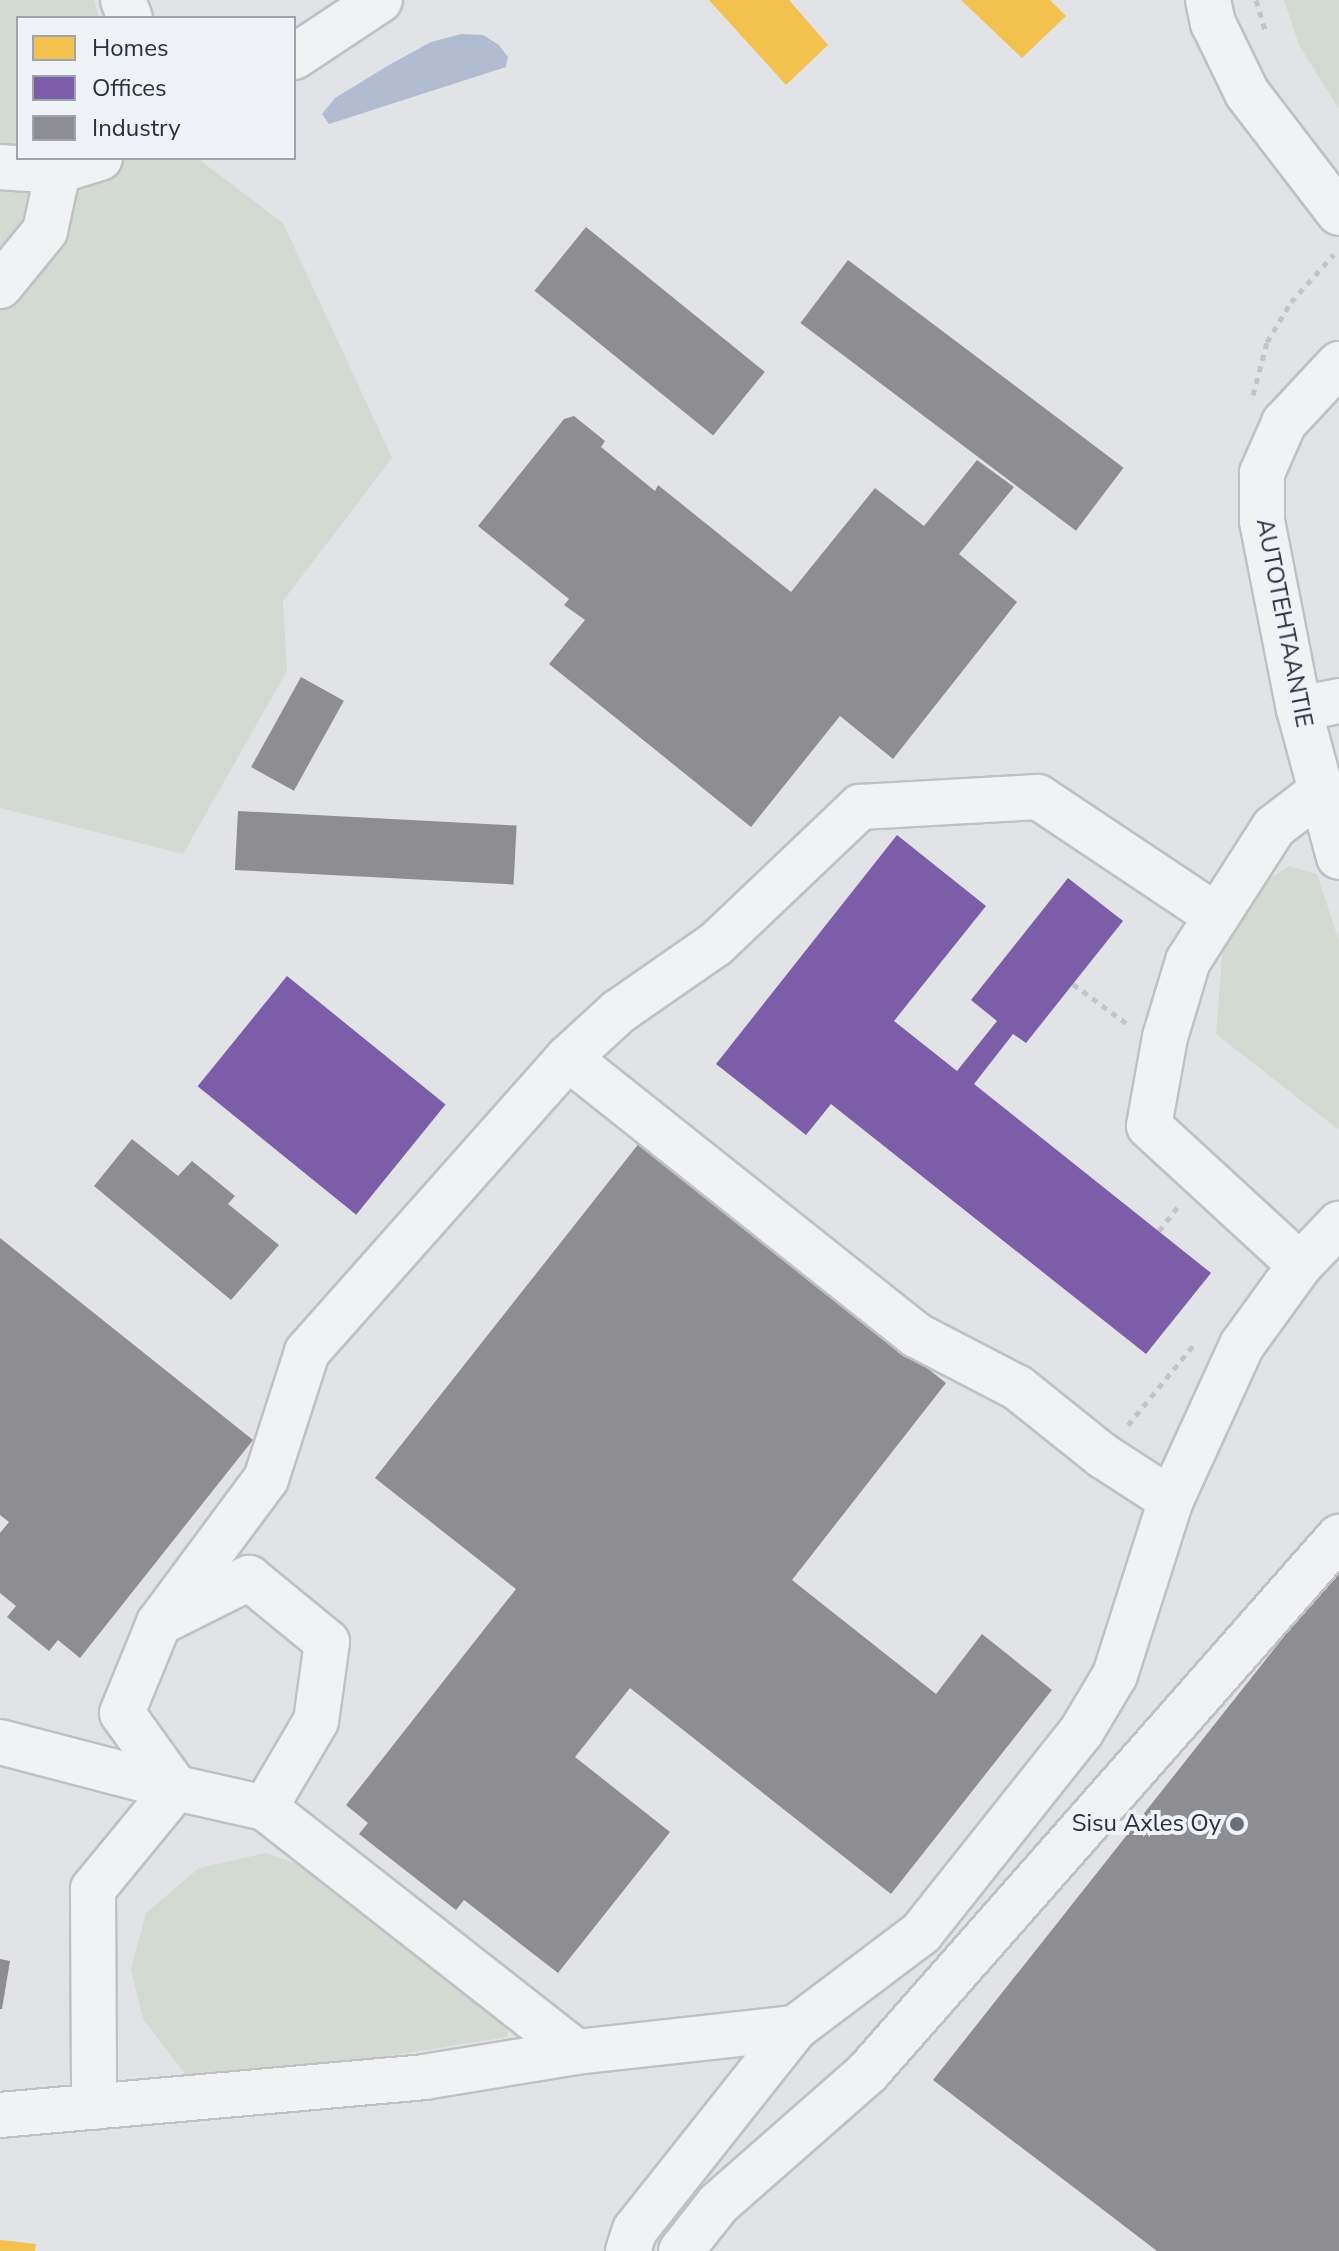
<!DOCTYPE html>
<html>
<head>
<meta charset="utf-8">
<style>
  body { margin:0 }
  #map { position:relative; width:1339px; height:2251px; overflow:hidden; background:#e2e3e7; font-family:"Nunito Sans",sans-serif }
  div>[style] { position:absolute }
  .green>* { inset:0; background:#d2dad2 }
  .water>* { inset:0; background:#b1bcd1 }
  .homes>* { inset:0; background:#f2c14e }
  .offices>* { inset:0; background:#7b5ea7; transform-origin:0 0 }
  .industry>* { inset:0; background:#8d8d92; transform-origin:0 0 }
  .path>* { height:5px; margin-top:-2.5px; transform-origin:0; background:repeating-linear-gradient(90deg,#c3c4c8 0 6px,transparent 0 12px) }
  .roads { filter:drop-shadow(2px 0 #c0c1c5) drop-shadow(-2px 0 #c0c1c5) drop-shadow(0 2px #c0c1c5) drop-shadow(0 -2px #c0c1c5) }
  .minor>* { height:44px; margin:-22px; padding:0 22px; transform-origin:22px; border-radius:22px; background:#f1f2f4 }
  .dots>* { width:22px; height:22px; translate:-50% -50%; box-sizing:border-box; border:4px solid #eff2f6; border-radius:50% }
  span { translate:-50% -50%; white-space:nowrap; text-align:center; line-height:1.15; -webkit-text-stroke:8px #eff2f6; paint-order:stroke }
  .street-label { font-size:24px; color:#292f3f }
  .poi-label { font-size:24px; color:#292f3f }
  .right { translate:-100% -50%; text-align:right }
  .legend { position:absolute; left:16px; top:16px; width:280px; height:144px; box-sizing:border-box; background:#eff2f6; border:2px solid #a0a4ad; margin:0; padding:10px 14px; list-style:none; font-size:24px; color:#292f3f }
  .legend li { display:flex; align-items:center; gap:16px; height:40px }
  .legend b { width:40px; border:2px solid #a0a4ad }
</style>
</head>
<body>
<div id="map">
  <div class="green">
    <i style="clip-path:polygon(0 0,94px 0,99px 18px,18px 18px,18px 158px,197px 158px,283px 223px,392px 458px,283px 601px,287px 671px,183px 854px,0 808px)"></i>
    <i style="clip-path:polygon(1284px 0,1339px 0,1339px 109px,1299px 45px)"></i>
    <i style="clip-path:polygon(1289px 866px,1317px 874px,1339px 941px,1339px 1130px,1216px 1034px,1223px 946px,1250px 892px)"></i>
    <i style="clip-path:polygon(266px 1853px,328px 1875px,511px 2016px,507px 2037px,230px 2082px,186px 2075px,143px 2019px,131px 1969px,146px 1913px,199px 1868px)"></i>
  </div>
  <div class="water">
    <i style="clip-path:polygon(461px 34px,483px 35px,499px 45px,508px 57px,506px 67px,329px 124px,322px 114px,335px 98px,389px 65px,431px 42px)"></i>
  </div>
  <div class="homes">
    <i style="clip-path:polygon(709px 0,789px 0,828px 45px,786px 85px)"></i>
    <i style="clip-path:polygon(961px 0,1050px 0,1066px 16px,1022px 58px)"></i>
    <i style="clip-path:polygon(0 2240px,36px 2244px,35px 2251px,0 2251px)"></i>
  </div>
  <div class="offices">
    <i style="clip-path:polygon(897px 835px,986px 906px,894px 1021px,957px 1071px,997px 1021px,971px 1000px,1068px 878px,1123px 921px,1026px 1043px,1013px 1034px,974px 1084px,1211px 1273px,1146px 1354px,831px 1104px,806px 1135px,716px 1064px)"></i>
    <i style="left:287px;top:976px;width:204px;height:142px;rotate:39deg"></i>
  </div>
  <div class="industry">
    <i style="left:586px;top:227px;width:230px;height:82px;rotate:39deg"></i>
    <i style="left:848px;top:260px;width:345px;height:79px;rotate:37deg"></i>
    <i style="clip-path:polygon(574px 416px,605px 441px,601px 447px,655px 491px,658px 485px,791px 592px,875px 488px,924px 526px,977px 460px,1014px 487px,959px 554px,1017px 602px,893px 759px,840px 716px,751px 827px,549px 664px,585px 620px,564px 605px,569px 599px,478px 526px,564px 419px)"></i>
    <i style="left:301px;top:677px;width:49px;height:103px;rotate:29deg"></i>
    <i style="left:238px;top:811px;width:279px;height:59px;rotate:3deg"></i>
    <i style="clip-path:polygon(132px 1139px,178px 1176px,192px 1161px,235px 1196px,228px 1204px,279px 1245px,231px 1300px,94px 1186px)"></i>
    <i style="clip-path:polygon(640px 1142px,946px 1383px,792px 1580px,936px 1694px,982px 1634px,1052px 1690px,891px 1894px,630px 1688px,575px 1757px,670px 1832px,558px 1973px,464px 1900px,456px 1910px,359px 1834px,368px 1823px,346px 1805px,516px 1589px,375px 1478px)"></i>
    <i style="clip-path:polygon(0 1238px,253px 1440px,80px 1658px,58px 1640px,49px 1651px,7px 1617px,16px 1606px,0 1593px,0 1533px,9px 1522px,0 1515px)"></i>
    <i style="clip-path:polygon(1339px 1567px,1339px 2251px,1157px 2251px,933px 2080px)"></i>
    <i style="clip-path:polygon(0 1959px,10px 1961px,2px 2009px,0 2009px)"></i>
  </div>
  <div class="path">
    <i style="left:1256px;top:0;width:31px;rotate:73deg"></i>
    <i style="left:1253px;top:395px;width:55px;rotate:-75.2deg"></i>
    <i style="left:1267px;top:342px;width:47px;rotate:-59deg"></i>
    <i style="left:1291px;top:302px;width:64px;rotate:-48.1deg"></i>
    <i style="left:1073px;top:984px;width:66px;rotate:36.3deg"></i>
    <i style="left:1159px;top:1231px;width:31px;rotate:-52deg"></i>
    <i style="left:1128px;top:1425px;width:106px;rotate:-50.7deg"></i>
  </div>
  <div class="roads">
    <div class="minor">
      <i style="left:123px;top:0;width:19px;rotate:69deg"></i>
      <i style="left:1208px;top:0;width:24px;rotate:78deg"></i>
      <i style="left:1213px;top:23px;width:78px;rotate:64.1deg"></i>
      <i style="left:1247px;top:93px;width:151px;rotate:52.5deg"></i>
      <i style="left:294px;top:57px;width:103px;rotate:-33.5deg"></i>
      <i style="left:0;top:167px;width:58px;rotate:3.9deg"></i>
      <i style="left:0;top:286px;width:71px;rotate:-50.7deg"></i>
      <i style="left:45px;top:231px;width:61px;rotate:-77.8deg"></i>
      <i style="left:58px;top:171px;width:44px;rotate:-17.2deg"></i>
      <i style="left:1339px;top:364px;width:81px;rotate:133deg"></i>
      <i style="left:1284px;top:423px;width:55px;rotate:113.7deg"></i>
      <i style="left:1262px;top:473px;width:48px;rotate:90deg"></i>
      <i style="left:1262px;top:521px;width:192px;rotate:78.9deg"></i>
      <i style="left:1299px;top:709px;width:153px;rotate:74.9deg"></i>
      <i style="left:1299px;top:709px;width:41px;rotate:-11.3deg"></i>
      <i style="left:1321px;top:791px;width:59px;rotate:142.5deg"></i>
      <i style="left:1274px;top:827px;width:159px;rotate:122.7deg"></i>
      <i style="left:1188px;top:961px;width:79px;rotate:106.8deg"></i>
      <i style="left:1165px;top:1037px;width:90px;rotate:100.2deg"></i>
      <i style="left:1149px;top:1126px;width:205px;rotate:42.6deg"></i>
      <i style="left:1300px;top:1265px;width:57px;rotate:-46.4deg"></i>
      <i style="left:568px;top:1058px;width:445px;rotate:38.5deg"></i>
      <i style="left:916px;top:1335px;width:115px;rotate:27.5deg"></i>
      <i style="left:1018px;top:1388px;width:109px;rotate:38.7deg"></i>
      <i style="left:1103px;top:1456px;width:81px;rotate:32.9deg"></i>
      <i style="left:159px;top:1623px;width:179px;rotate:-53.4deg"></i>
      <i style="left:266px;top:1479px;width:133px;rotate:-72.1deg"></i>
      <i style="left:307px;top:1352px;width:393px;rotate:-48.4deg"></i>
      <i style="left:568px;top:1058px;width:68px;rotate:-42.6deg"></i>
      <i style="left:618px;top:1012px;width:119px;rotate:-34.8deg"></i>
      <i style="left:716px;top:944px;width:199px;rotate:-43.6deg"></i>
      <i style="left:860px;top:807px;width:178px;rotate:-3.2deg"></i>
      <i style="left:1038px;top:797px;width:213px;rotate:33.7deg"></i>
      <i style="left:0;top:1742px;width:182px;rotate:14.6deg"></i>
      <i style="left:176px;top:1788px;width:131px;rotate:129.4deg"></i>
      <i style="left:93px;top:1889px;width:218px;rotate:89.7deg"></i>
      <i style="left:265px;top:1808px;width:91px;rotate:-167.3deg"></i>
      <i style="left:176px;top:1788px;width:92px;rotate:-125.8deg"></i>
      <i style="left:122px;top:1713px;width:97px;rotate:-67.7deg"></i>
      <i style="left:159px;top:1623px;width:101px;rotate:-26.6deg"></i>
      <i style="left:249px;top:1578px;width:101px;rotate:39.4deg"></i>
      <i style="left:327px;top:1642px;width:80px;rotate:97.9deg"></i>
      <i style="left:316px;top:1721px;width:101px;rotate:120.4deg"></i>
      <i style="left:265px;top:1808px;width:395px;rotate:38.1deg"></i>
      <i style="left:0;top:2115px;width:426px;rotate:-5.1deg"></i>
      <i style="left:424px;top:2077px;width:154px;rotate:-9.3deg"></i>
      <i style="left:576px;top:2052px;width:220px;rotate:-6.3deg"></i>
      <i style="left:795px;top:2028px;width:158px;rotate:-37deg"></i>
      <i style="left:921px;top:1933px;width:257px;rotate:-51.5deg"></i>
      <i style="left:1081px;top:1732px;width:66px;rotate:-59.2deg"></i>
      <i style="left:1115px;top:1675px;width:184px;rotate:-72.3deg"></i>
      <i style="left:1171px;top:1500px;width:170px;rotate:-65.4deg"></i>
      <i style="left:1242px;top:1345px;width:99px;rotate:-54.1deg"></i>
      <i style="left:628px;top:2251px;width:22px;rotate:-72deg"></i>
      <i style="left:635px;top:2230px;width:258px;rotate:-51.6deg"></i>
      <i style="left:681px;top:2251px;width:60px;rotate:-51.8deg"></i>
      <i style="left:718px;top:2204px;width:200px;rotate:-41.3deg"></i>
      <i style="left:868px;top:2072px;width:713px;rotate:-48.64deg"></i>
    </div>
  </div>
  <div class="dots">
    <i style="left:1237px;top:1824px;background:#6a6e7a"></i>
  </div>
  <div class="street-label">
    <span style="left:1284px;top:623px;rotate:79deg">AUTOTEHTAANTIE</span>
  </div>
  <div class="poi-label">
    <span class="right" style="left:1221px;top:1824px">Sisu Axles Oy</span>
  </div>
  <ul class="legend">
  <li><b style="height:22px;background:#f2c14e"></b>Homes</li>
  <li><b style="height:22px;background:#7b5ea7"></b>Offices</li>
  <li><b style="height:22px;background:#8d8d92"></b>Industry</li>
  </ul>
</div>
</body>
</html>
